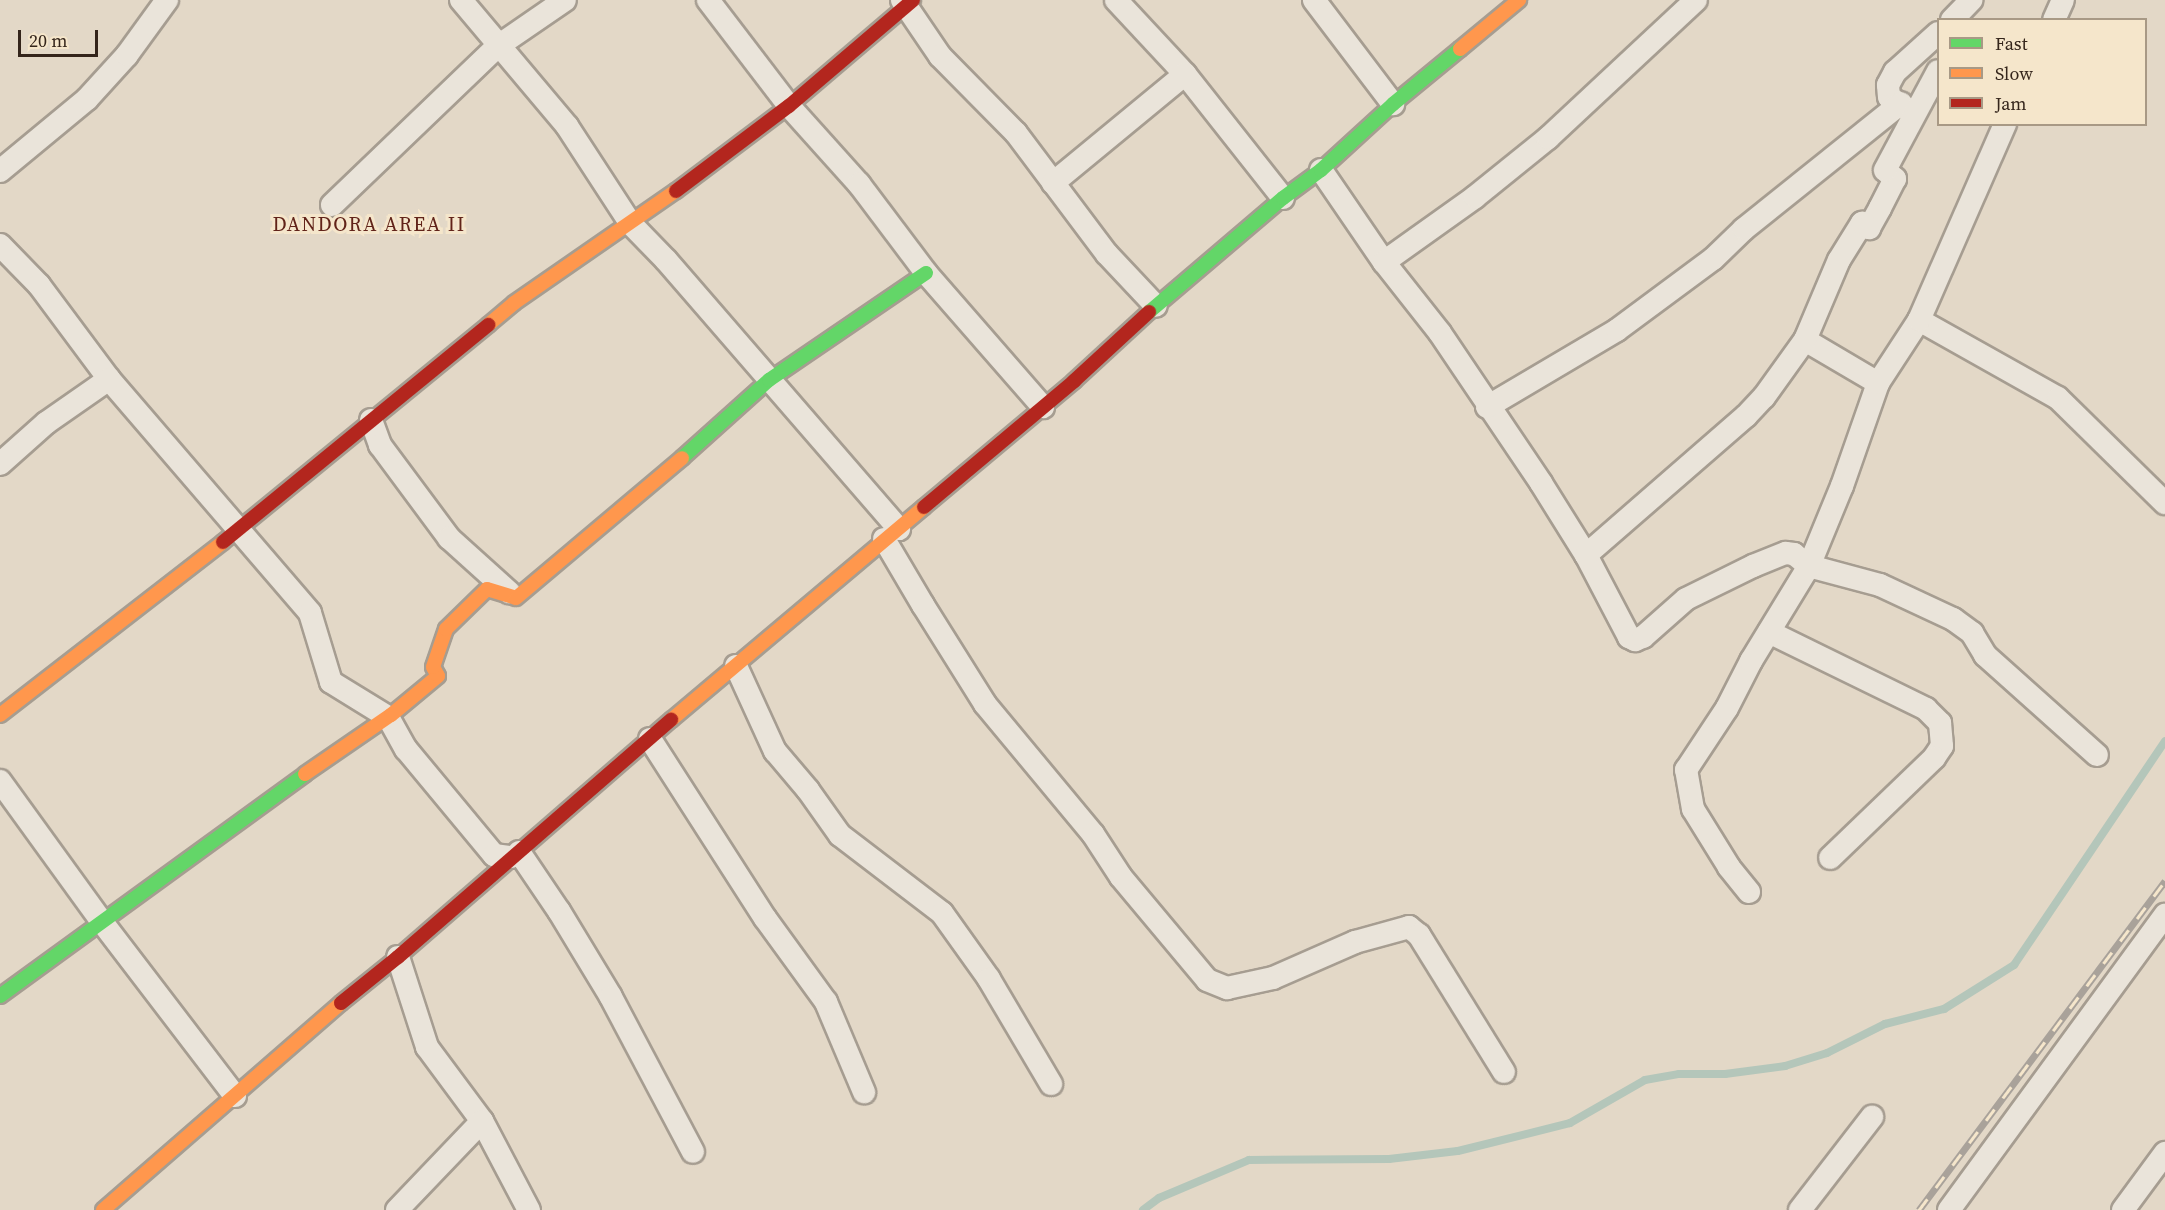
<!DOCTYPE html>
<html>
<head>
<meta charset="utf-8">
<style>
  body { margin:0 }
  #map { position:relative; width:2165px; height:1210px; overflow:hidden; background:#e3d8c7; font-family:"Source Serif 4",serif }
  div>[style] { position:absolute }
  .stream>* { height:8px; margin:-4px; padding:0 4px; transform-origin:4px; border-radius:4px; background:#b4c6ba }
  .roads { filter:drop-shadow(2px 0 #a69d91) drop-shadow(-2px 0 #a69d91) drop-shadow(0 2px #a69d91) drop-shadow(0 -2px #a69d91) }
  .street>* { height:22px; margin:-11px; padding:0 11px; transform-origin:11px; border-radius:11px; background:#eae4da }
  .fast>* { height:14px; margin:-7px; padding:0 7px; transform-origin:7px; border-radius:7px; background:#63d668 }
  .slow>* { height:14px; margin:-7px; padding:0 7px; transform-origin:7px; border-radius:7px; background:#ff974d }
  .jam>* { height:14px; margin:-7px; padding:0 7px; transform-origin:7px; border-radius:7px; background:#b3261e }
  .rail>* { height:7px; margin-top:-3.5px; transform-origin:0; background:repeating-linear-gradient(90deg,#f5e6cb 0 14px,#a9a29a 0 28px); box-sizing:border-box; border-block:2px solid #a9a29a }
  span { translate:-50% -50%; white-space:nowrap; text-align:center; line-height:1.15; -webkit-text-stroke:6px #f5e6cb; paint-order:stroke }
  .quarter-label { font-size:20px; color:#612319; letter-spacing:1.5px }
  .legend { position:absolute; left:1937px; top:18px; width:210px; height:108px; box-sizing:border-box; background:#f5e6cb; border:2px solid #a89985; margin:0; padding:8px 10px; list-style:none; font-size:18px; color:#34251b }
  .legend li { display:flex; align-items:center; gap:12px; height:30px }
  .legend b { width:30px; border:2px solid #a89985 }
  .scale { position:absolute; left:18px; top:30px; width:80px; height:27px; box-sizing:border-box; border:3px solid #34251b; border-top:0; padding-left:8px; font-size:18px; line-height:21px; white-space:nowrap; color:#34251b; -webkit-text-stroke:4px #f5e6cb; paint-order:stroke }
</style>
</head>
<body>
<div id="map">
  <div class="stream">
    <i style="left:1143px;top:1210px;width:20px;rotate:-37deg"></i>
    <i style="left:1159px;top:1198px;width:98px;rotate:-22.9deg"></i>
    <i style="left:1249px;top:1160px;width:140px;rotate:-0.4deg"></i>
    <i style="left:1389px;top:1159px;width:69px;rotate:-6.6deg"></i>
    <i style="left:1458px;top:1151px;width:115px;rotate:-14deg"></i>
    <i style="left:1570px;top:1123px;width:86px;rotate:-29.8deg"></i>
    <i style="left:1645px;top:1080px;width:35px;rotate:-10deg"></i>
    <i style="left:1679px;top:1074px;width:46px"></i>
    <i style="left:1725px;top:1074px;width:61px;rotate:-7.6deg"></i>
    <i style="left:1785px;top:1066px;width:44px;rotate:-17.2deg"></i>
    <i style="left:1827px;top:1053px;width:65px;rotate:-26.6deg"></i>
    <i style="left:1885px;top:1024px;width:61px;rotate:-14.3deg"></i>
    <i style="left:1944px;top:1009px;width:83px;rotate:-32.2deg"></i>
    <i style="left:2014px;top:965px;width:270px;rotate:-56deg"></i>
  </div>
  <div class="roads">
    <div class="street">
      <i style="left:461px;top:0;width:165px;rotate:49.9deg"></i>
      <i style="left:567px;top:126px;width:117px;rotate:56.9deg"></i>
      <i style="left:631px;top:224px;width:50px;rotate:45.8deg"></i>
      <i style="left:666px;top:260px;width:356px;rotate:49.1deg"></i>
      <i style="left:708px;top:0;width:133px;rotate:52.6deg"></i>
      <i style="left:789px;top:106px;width:105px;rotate:48.1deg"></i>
      <i style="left:859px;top:184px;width:111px;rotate:53deg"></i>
      <i style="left:926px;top:273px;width:178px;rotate:48.9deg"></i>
      <i style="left:902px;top:0;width:68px;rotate:55.8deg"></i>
      <i style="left:940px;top:56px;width:108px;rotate:45.4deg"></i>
      <i style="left:1016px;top:133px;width:151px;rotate:53.1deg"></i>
      <i style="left:1107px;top:254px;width:71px;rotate:46.7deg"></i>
      <i style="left:1116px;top:0;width:101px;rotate:47deg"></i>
      <i style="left:1185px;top:74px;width:158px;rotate:51.7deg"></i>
      <i style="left:1314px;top:0;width:131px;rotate:52.8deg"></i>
      <i style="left:1952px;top:20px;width:28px;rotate:-46deg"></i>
      <i style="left:2054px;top:20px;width:22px;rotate:-66deg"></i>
      <i style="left:1910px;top:111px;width:25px;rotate:-146deg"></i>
      <i style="left:1889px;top:97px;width:12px;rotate:-95deg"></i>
      <i style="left:1888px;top:85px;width:15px;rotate:-62deg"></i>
      <i style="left:1895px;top:72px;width:58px;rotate:-42.2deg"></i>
      <i style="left:1321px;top:170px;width:112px;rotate:55.6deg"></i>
      <i style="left:1384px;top:262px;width:90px;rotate:51.7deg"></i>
      <i style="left:1440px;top:333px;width:181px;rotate:56deg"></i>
      <i style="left:1541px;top:483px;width:85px;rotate:58deg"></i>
      <i style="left:1586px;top:555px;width:93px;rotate:62.3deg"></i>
      <i style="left:1629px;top:637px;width:7px;rotate:27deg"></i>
      <i style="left:1635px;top:640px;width:9px;rotate:-21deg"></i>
      <i style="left:1643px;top:637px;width:57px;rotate:-41.5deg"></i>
      <i style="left:1686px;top:599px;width:75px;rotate:-26.2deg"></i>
      <i style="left:1753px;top:566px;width:35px;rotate:-22deg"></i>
      <i style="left:1786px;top:553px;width:8px;rotate:7deg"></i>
      <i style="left:1794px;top:554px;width:19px;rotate:39deg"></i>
      <i style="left:1809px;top:566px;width:73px;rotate:15deg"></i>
      <i style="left:1880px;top:585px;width:81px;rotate:25deg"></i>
      <i style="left:1953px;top:619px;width:24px;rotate:36deg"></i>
      <i style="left:1972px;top:633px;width:26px;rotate:59deg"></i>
      <i style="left:1985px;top:655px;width:150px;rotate:41.8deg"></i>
      <i style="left:0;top:171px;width:113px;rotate:-39.6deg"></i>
      <i style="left:87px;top:99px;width:59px;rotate:-47.7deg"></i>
      <i style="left:127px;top:55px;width:68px;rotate:-54deg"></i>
      <i style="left:1053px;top:183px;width:171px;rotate:-39.5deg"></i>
      <i style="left:332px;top:205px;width:230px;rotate:-43.8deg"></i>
      <i style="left:498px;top:46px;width:81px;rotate:-34.5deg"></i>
      <i style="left:0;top:245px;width:56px;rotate:45.7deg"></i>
      <i style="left:39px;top:285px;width:117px;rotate:53.3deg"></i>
      <i style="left:109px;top:379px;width:308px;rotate:49.3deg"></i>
      <i style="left:310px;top:613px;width:72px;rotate:73.1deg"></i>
      <i style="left:331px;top:682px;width:67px;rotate:31.6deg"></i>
      <i style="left:388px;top:717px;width:37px;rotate:61deg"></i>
      <i style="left:406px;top:749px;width:138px;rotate:50.3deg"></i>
      <i style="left:494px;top:855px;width:17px;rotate:7deg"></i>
      <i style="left:1384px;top:262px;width:112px;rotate:-35.5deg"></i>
      <i style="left:1475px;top:197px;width:94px;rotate:-38.9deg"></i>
      <i style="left:1548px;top:138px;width:202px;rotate:-43deg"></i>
      <i style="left:1919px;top:320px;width:159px;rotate:29.3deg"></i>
      <i style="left:2058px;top:398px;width:150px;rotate:44.5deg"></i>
      <i style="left:1805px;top:340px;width:85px;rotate:30.5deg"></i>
      <i style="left:1487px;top:407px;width:151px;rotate:-30.6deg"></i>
      <i style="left:1617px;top:330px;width:119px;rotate:-36.5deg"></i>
      <i style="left:1713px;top:259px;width:43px;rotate:-44.1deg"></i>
      <i style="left:1744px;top:229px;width:201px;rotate:-38.7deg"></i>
      <i style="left:371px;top:420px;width:27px;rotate:70deg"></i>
      <i style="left:380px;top:445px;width:116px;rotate:53.4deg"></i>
      <i style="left:449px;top:538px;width:81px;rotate:42deg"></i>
      <i style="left:0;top:464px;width:62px;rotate:-41.7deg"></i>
      <i style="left:46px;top:423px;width:77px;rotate:-34.9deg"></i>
      <i style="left:884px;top:539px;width:77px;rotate:59.4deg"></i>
      <i style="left:923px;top:605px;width:117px;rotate:57.9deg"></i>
      <i style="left:985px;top:704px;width:169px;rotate:50.3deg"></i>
      <i style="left:1093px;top:834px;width:51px;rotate:56.9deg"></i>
      <i style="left:1121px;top:877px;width:134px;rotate:50.1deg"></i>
      <i style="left:1207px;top:980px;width:22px;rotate:22deg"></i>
      <i style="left:1227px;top:988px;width:47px;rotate:-12.3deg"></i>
      <i style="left:1273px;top:978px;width:90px;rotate:-23.7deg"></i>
      <i style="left:1355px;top:942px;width:56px;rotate:-15.5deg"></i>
      <i style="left:1409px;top:927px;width:13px;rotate:39deg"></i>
      <i style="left:1419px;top:935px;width:161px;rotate:58.2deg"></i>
      <i style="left:1586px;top:555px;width:212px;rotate:-41deg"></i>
      <i style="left:1746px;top:416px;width:26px;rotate:-47deg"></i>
      <i style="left:1764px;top:397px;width:70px;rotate:-54.3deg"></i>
      <i style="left:1805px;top:340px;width:87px;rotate:-67deg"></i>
      <i style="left:1839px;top:260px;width:44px;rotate:-58.1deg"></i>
      <i style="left:1862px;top:223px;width:9px;rotate:36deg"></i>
      <i style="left:1869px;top:228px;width:23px;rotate:-61deg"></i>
      <i style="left:1880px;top:208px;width:33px;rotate:-63deg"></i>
      <i style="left:1895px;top:179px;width:13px;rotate:-138deg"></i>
      <i style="left:1885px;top:170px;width:112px;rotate:-61.8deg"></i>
      <i style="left:1769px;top:632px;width:175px;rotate:26.1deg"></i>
      <i style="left:1926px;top:709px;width:20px;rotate:45deg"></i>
      <i style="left:1940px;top:723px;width:23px;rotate:85deg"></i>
      <i style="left:1942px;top:746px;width:14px;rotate:124deg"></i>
      <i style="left:1934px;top:758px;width:144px;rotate:136.1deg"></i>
      <i style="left:736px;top:666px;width:94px;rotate:65.4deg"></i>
      <i style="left:775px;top:751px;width:51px;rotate:49.8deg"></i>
      <i style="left:808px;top:790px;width:55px;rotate:54.6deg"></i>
      <i style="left:840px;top:835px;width:128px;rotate:37.4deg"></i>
      <i style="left:942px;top:913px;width:81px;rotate:54.5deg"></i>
      <i style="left:989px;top:979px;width:122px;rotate:59.4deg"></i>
      <i style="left:650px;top:739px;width:213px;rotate:57.3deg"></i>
      <i style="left:765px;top:918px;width:104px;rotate:54deg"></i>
      <i style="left:826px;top:1002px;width:98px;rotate:67.1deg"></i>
      <i style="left:0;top:781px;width:174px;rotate:54.1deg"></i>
      <i style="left:102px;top:922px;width:219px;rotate:52.6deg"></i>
      <i style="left:519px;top:852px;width:71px;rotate:55.9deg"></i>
      <i style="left:559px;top:911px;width:100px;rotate:58.8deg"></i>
      <i style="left:611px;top:997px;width:175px;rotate:62.1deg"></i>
      <i style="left:1749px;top:892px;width:32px;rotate:-129deg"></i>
      <i style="left:1729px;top:867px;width:68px;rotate:-121.8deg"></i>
      <i style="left:1693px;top:809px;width:40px;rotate:-100deg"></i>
      <i style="left:1686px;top:770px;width:74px;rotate:-56.5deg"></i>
      <i style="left:1727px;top:708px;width:53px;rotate:-62.9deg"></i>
      <i style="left:1751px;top:661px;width:111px;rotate:-58.6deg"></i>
      <i style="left:1809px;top:566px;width:87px;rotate:-67.6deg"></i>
      <i style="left:1842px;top:486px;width:109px;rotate:-70.7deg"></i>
      <i style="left:1878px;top:383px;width:75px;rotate:-56.9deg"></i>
      <i style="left:1919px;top:320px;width:214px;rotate:-66.3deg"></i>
      <i style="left:398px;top:957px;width:95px;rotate:72.1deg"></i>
      <i style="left:427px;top:1047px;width:92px;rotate:53.4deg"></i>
      <i style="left:482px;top:1121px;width:101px;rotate:62.2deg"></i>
      <i style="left:397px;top:1210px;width:123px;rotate:-46.3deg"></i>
      <i style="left:1800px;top:1210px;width:118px;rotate:-52.3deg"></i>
      <i style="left:1949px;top:1210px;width:366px;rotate:-53.8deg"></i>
      <i style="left:2123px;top:1210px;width:71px;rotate:-53.6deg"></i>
    </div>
    <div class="fast">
      <i style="left:1149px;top:312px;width:176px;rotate:-40.4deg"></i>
      <i style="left:1283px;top:198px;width:47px;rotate:-36.4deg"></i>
      <i style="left:1321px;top:170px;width:98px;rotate:-42.5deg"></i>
      <i style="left:1393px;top:104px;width:87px;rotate:-39.4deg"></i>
      <i style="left:682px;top:458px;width:117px;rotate:-41.9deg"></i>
      <i style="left:769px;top:380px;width:190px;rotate:-34.3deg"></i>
      <i style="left:0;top:996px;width:377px;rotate:-36deg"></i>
    </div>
    <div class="slow">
      <i style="left:1460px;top:49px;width:77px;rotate:-39.7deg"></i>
      <i style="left:488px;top:325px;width:34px;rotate:-40deg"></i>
      <i style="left:514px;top:303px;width:197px;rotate:-34.7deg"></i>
      <i style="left:0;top:715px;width:282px;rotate:-37.8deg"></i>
      <i style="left:671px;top:720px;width:331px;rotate:-40.1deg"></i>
      <i style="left:305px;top:774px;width:104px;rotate:-34.5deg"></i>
      <i style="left:391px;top:715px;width:61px;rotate:-39.7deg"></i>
      <i style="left:438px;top:676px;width:10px;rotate:-119deg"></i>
      <i style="left:433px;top:667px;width:40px;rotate:-71.1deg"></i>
      <i style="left:446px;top:629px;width:57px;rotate:-44.3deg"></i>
      <i style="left:487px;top:589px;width:30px;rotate:17deg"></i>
      <i style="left:516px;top:598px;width:217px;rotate:-40.1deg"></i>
      <i style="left:103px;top:1210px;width:315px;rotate:-41deg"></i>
    </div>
    <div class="jam">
      <i style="left:676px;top:191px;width:141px;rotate:-37deg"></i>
      <i style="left:789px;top:106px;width:163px;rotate:-40.5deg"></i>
      <i style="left:924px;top:507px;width:196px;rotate:-40deg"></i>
      <i style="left:1074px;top:381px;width:102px;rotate:-42.6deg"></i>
      <i style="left:223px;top:542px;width:343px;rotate:-39.3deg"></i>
      <i style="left:341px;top:1003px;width:73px;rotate:-38.9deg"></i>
      <i style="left:398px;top:957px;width:362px;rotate:-41deg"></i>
    </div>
  </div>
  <div class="rail">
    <i style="left:1919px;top:1210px;width:411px;rotate:-53.2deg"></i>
  </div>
  <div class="quarter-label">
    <span style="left:369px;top:224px">DANDORA AREA II</span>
  </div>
  <ul class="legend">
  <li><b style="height:8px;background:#63d668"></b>Fast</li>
  <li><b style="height:8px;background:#ff974d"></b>Slow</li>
  <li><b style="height:8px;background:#b3261e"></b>Jam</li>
  </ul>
  <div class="scale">20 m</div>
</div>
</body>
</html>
